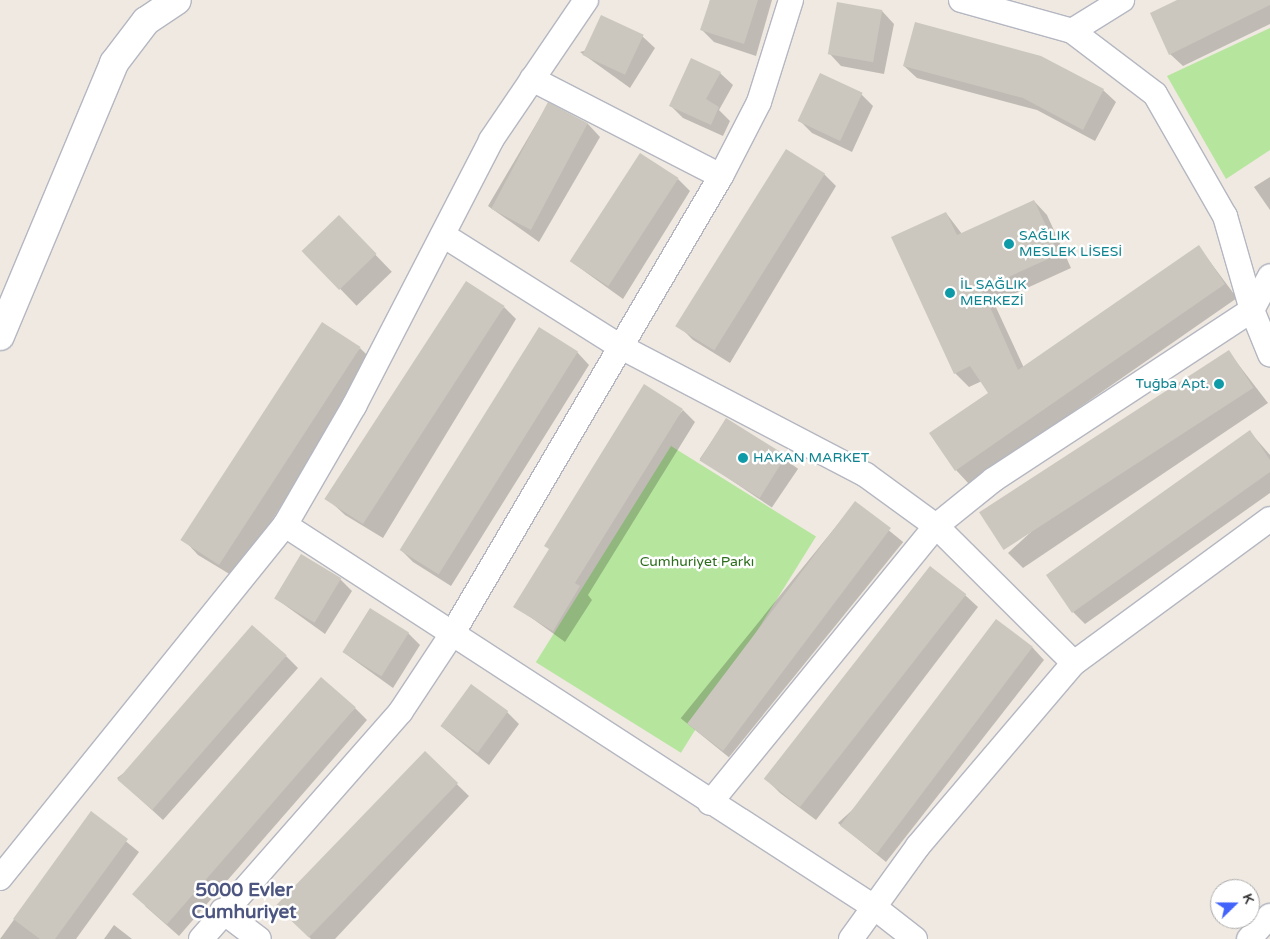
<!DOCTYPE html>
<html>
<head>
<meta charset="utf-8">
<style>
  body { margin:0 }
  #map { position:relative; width:1270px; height:939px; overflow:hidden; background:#efe9e1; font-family:"Varela Round",sans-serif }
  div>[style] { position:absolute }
  .green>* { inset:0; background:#b6e59e; transform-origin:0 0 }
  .shadow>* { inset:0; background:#0003; transform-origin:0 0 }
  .building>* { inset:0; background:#cbc7bf; transform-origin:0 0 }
  .roads { filter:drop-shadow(1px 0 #b4b7c1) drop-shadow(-1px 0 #b4b7c1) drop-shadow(0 1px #b4b7c1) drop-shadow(0 -1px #b4b7c1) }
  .street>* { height:24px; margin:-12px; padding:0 12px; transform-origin:12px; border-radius:12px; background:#fff }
  .secondary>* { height:28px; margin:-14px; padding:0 14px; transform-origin:14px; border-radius:14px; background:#fff }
  .dots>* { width:14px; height:14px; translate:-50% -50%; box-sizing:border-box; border:2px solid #fff; border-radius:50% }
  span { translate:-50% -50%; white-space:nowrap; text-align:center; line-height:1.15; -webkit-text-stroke:5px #fff; paint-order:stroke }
  .culture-label { font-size:14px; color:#0d838f }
  .left { translate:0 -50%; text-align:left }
  .right { translate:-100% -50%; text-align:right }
  .park-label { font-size:14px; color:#2c6e1b }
  .district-label { font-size:19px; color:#4d5680; font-weight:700 }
  .north { position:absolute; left:1210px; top:879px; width:50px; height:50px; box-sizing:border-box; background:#fff; border:1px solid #ababab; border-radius:50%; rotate:68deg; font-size:14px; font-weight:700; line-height:20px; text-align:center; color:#2e2e2e }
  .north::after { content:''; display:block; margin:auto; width:18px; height:22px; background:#4264fb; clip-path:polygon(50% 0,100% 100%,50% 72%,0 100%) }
</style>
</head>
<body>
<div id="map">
  <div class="green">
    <i style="clip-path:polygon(1270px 28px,1270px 150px,1226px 179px,1167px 76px)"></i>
    <i style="left:671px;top:446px;width:171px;height:255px;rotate:32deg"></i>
  </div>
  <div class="shadow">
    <i style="clip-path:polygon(710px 0,772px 0,756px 56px,714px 42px,702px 30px)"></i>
    <i style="clip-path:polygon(1179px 0,1270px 0,1270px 24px,1183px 66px,1170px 54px)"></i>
    <i style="clip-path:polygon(882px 11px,894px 24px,884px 74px,841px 66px,829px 53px)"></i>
    <i style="clip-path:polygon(642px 36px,655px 48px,630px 88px,580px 52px)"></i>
    <i style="clip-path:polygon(1041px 57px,1103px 90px,1116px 102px,1095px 141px,1037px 110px,917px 78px,904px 66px)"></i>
    <i style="clip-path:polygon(720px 73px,733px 85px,719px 110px,730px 121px,723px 136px,683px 118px,670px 105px)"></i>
    <i style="clip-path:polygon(861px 94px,873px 106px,852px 152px,812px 133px,800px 121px)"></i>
    <i style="clip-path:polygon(548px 104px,588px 124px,600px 137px,539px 242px,488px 206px)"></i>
    <i style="clip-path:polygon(824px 174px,836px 186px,730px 363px,693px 340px,680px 327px)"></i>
    <i style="clip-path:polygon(1270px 177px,1270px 210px,1254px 187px)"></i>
    <i style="clip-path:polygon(678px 179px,690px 191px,623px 299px,573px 263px)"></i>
    <i style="clip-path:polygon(1034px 201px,1047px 215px,1071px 268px,994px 303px,1024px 368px,1199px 247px,1237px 298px,969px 484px,956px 470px,990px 394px,982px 381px,969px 387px,955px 373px,946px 213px,962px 234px)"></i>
    <i style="left:339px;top:217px;width:76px;height:49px;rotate:46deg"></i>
    <i style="clip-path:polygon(504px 307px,516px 319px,383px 538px,345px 515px,332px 503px)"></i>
    <i style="clip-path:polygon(360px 348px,372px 360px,236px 578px,198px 555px,186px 542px)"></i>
    <i style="clip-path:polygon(1228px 351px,1268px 403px,1023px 568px,1008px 553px)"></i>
    <i style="clip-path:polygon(577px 352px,589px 365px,451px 586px,413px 562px,401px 550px)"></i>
    <i style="clip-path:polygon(683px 410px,695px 422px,588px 595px,592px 600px,565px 642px,515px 606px)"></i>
    <i style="left:726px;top:420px;width:87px;height:47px;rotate:34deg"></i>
    <i style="clip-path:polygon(1250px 432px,1270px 455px,1270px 493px,1085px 624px,1073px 612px)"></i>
    <i style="left:855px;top:503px;width:62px;height:277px;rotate:39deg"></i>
    <i style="clip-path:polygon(340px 579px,352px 591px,325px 634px,275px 598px)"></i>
    <i style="clip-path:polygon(965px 595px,978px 607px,816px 820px,780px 793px,768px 781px)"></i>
    <i style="clip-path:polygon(408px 633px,420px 645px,393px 688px,343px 652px)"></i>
    <i style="clip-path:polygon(1032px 647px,1044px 660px,886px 862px,838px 823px)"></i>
    <i style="clip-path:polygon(286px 656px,298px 668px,163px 820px,117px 778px)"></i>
    <i style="clip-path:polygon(355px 708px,367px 720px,179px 936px,145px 906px)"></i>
    <i style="clip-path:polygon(507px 712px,519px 724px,489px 765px,441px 726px)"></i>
    <i style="clip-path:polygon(425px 753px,469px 796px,335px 939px,311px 939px,280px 908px)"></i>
    <i style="clip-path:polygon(91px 813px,139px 852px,76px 939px,0 939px)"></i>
    <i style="clip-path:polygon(114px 925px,132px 939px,104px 939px)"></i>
  </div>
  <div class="building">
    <i style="clip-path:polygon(710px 0,758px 0,744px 44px,700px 30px)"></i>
    <i style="clip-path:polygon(1177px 0,1270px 0,1270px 5px,1169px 55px,1150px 13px)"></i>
    <i style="left:837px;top:2px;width:46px;height:53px;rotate:10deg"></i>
    <i style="left:601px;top:15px;width:47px;height:44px;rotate:25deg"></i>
    <i style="clip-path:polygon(915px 22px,1041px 56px,1104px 89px,1083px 130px,1023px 98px,903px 66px)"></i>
    <i style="clip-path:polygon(691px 58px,721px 72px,706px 99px,719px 107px,711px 125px,669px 106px)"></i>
    <i style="left:820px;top:73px;width:47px;height:53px;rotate:25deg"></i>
    <i style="left:548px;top:102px;width:45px;height:121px;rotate:28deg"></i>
    <i style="left:786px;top:149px;width:46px;height:209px;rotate:32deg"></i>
    <i style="left:640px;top:153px;width:46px;height:129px;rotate:33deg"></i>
    <i style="clip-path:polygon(1034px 200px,1059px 254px,982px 289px,1018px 370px,1199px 245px,1225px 284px,955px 471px,929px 433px,988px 393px,970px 366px,954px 374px,891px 237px,946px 212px,957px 235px)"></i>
    <i style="left:339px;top:215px;width:54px;height:52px;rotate:46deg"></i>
    <i style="left:466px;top:281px;width:46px;height:260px;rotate:33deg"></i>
    <i style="left:322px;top:322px;width:46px;height:260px;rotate:33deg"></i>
    <i style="left:539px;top:327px;width:46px;height:263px;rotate:32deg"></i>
    <i style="left:1229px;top:350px;width:45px;height:298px;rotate:57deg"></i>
    <i style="clip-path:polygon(644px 384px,683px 409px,575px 583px,580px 586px,553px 631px,513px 607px,549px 549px,544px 546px)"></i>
    <i style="left:726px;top:418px;width:71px;height:50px;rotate:32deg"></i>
    <i style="clip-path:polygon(1250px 430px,1270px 460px,1270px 472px,1072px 613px,1046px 575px)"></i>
    <i style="left:855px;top:501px;width:45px;height:279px;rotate:37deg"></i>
    <i style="left:301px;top:554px;width:47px;height:52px;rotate:31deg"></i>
    <i style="left:930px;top:566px;width:46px;height:270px;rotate:38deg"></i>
    <i style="left:370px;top:608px;width:46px;height:52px;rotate:32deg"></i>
    <i style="left:996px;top:619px;width:46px;height:259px;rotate:37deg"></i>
    <i style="left:252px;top:625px;width:46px;height:205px;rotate:41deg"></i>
    <i style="left:321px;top:677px;width:46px;height:288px;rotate:41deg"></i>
    <i style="left:471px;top:684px;width:46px;height:52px;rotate:36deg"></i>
    <i style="left:425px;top:751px;width:46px;height:215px;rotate:44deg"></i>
    <i style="clip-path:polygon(91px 811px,128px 839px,55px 939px,40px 939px,13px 919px)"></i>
  </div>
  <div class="roads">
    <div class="street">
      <i style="left:961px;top:0;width:115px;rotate:15.6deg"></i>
      <i style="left:1072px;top:31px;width:104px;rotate:37.2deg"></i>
      <i style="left:1155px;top:94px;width:141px;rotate:60.2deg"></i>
      <i style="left:1225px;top:216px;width:98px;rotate:74deg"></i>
      <i style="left:1252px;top:310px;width:48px;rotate:67.8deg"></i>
      <i style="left:1072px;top:31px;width:59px;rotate:-31.8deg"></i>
      <i style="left:532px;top:79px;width:212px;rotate:27.2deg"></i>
      <i style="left:443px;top:235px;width:210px;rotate:32.2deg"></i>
      <i style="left:621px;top:347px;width:276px;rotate:27.6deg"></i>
      <i style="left:866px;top:475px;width:87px;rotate:36.1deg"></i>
      <i style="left:936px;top:526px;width:194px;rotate:44.8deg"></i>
      <i style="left:285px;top:525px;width:702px;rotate:32.97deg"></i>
      <i style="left:874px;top:907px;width:52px;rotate:38deg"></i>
      <i style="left:710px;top:803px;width:357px;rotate:-50.8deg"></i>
      <i style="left:936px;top:526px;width:73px;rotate:-38.9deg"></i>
      <i style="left:993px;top:480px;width:310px;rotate:-33.3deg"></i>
      <i style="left:1252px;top:310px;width:38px;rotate:-62deg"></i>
      <i style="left:0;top:878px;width:454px;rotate:-51.1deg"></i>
      <i style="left:285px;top:525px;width:138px;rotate:-59.9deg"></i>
      <i style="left:354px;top:406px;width:299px;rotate:-62.7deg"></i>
      <i style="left:491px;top:140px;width:169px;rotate:-55.8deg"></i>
      <i style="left:222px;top:911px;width:46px;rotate:37.1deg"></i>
      <i style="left:201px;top:939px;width:303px;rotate:-48.7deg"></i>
      <i style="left:401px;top:711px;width:96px;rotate:-56.5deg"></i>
      <i style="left:454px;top:631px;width:528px;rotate:-59.6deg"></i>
      <i style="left:721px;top:176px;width:83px;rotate:-62.8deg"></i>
      <i style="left:759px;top:102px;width:107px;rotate:-72.6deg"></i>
      <i style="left:851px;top:939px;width:115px;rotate:-54.2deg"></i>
      <i style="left:918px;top:846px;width:240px;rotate:-49.6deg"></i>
      <i style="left:1074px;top:663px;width:243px;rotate:-36.3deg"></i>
      <i style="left:1249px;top:939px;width:31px;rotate:-48deg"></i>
    </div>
    <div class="secondary">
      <i style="left:0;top:336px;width:296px;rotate:-67.3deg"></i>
      <i style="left:114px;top:63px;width:53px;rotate:-52.7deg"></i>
      <i style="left:146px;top:21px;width:37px;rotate:-34deg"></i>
    </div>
  </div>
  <div class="dots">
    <i style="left:1009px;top:244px;background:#0f9aa8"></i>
    <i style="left:950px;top:293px;background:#0f9aa8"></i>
    <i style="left:1219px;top:384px;background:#0f9aa8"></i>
    <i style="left:743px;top:458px;background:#0f9aa8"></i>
  </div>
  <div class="culture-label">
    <span class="left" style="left:1019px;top:244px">SAĞLIK<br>MESLEK LİSESİ</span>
    <span class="left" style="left:960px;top:293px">İL SAĞLIK<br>MERKEZİ</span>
    <span class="right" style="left:1209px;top:384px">Tuğba Apt.</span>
    <span class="left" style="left:753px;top:458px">HAKAN MARKET</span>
  </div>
  <div class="park-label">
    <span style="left:697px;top:562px">Cumhuriyet Parkı</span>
  </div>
  <div class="district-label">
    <span style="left:244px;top:902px">5000 Evler<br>Cumhuriyet</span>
  </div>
  <div class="north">K</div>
</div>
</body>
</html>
